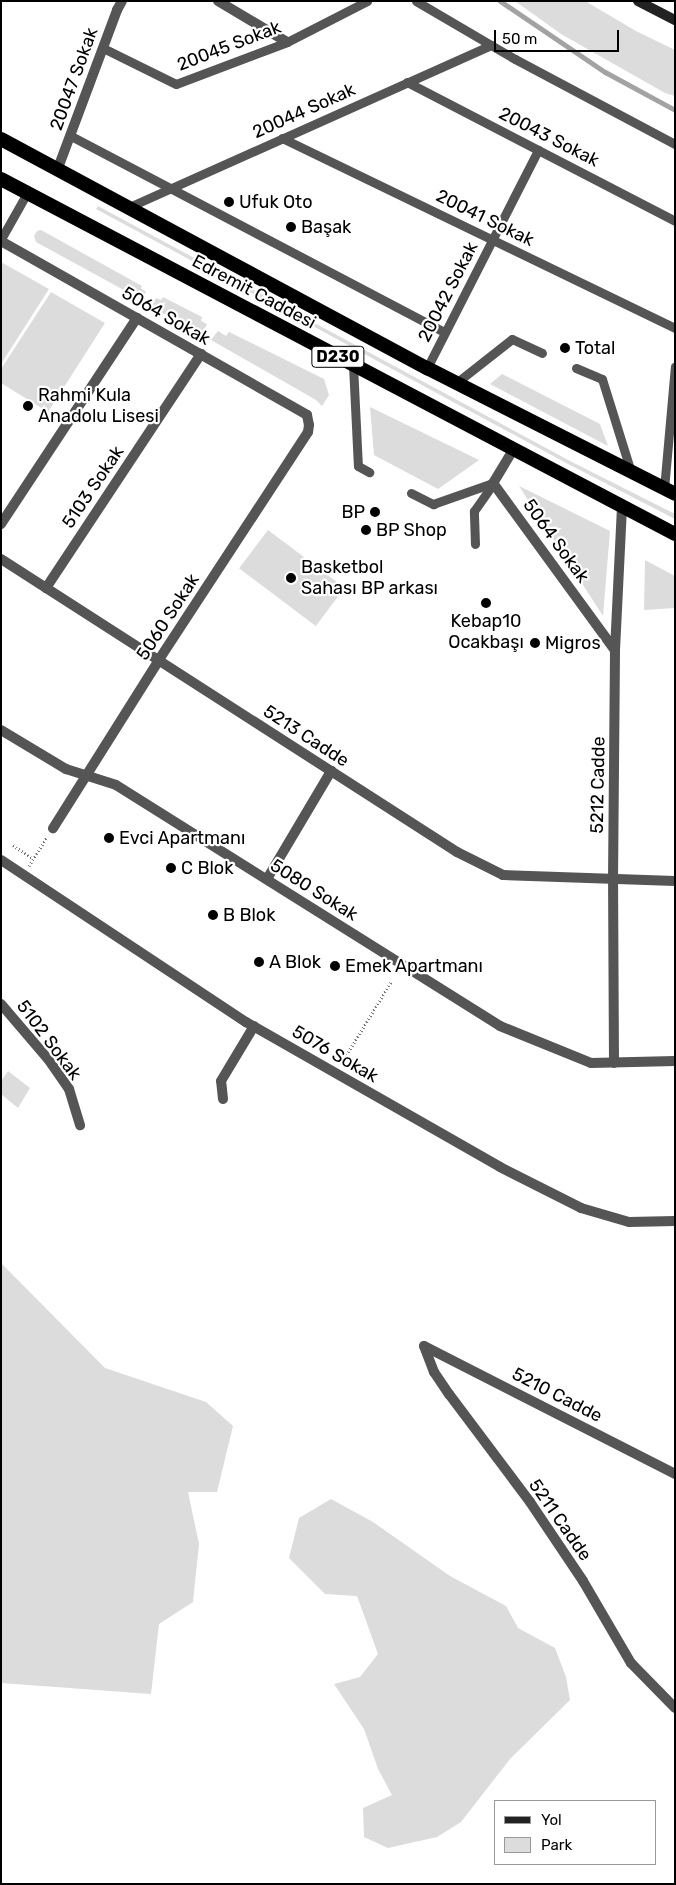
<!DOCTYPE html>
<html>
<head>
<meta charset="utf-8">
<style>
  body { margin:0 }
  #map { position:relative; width:676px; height:1885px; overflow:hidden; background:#fff; font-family:Rubik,sans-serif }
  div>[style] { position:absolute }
  .green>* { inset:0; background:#dcdcdc; transform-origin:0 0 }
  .stream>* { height:5px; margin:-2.5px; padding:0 2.5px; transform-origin:2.5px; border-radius:2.5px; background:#a3a3a3 }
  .path>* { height:3px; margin-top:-1.5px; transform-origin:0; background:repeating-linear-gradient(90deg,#777 0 1px,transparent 0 3.5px) }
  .service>* { height:9px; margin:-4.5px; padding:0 4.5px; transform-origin:4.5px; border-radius:4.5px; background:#555 }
  .minor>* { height:10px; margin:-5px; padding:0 5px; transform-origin:5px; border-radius:5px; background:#555 }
  .secondary>* { height:10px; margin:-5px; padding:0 5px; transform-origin:5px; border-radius:5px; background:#222 }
  .trunk>* { height:14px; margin:-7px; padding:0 7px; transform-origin:7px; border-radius:7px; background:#000 }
  .dots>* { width:14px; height:14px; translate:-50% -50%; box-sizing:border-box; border:2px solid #fff; border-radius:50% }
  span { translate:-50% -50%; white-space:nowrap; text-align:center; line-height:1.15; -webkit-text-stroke:4.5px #fff; paint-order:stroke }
  .shield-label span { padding:1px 4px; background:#fff; border:1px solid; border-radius:4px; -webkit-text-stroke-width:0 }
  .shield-label { font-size:16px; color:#000; font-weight:700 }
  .street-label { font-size:18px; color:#000 }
  .poi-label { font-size:18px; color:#000 }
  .left { translate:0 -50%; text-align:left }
  .right { translate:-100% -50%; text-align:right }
  .frame { position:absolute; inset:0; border:2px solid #000; pointer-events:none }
  .legend { position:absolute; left:494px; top:1800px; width:162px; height:65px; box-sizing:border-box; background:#fff; border:1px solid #999; margin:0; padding:6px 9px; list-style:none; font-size:15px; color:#000 }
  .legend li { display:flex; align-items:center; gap:10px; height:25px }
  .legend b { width:25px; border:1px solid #999 }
  .scale { position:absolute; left:494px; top:30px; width:125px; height:22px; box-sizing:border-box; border:2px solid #000; border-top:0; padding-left:6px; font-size:15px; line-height:18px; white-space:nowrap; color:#000; -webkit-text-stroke:4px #fff; paint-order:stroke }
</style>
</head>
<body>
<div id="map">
  <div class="green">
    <i style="clip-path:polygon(515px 1px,585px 1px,636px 31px,675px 50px,675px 96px,665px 93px,561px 34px)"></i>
    <i style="clip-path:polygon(98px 206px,570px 461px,675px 514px,675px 519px,568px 464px,96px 209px)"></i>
    <i style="clip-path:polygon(41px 230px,142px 286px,141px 288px,146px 292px,142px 300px,36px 242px,34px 236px,37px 231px)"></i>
    <i style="clip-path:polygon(1px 262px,49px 289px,1px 364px)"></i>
    <i style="clip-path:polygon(51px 292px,105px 323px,48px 412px,1px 383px,1px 369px)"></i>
    <i style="clip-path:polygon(163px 297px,202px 317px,201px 321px,207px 324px,202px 334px,151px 307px,156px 298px,161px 300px)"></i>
    <i style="clip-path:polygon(218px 331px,226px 336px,229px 332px,324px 379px,329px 395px,322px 406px,316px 400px,211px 340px)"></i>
    <i style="clip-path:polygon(502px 374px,600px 424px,608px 446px,490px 384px)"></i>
    <i style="clip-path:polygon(370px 407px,479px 460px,438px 489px,374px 455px)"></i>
    <i style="clip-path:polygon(519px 486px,610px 531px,603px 616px)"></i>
    <i style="left:268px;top:530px;width:96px;height:48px;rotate:37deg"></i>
    <i style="clip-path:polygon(645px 560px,675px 576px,675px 608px,644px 610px)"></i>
    <i style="clip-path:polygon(8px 1071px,30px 1088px,18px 1108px,1px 1094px,1px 1081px)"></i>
    <i style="clip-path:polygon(1px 1263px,105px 1368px,206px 1402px,233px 1426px,217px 1492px,188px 1492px,199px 1544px,193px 1602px,159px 1624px,151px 1694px,1px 1683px)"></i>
    <i style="clip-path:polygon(331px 1499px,373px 1522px,450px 1576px,506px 1606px,518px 1628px,555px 1648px,566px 1677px,570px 1700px,510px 1759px,461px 1822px,437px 1837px,388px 1848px,364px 1837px,363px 1808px,392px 1795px,378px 1769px,364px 1729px,334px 1684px,360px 1677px,378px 1654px,357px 1596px,325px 1594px,289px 1558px,299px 1518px)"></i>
  </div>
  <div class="stream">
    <i style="left:500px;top:1px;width:127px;rotate:34.1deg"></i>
    <i style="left:605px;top:72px;width:80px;rotate:28.5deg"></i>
  </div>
  <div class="path">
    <i style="left:13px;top:845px;width:24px;rotate:35deg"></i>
    <i style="left:29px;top:866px;width:34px;rotate:-58deg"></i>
    <i style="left:341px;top:1064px;width:96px;rotate:-58.6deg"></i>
  </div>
  <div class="service">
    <i style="left:416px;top:1px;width:115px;rotate:30.4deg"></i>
    <i style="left:515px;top:59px;width:181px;rotate:28deg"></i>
    <i style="left:103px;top:48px;width:81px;rotate:26.3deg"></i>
    <i style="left:176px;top:84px;width:119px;rotate:-20.7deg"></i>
    <i style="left:287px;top:42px;width:90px;rotate:-27.1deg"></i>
    <i style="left:407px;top:82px;width:302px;rotate:27.4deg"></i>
    <i style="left:71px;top:136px;width:422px;rotate:27.7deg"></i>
    <i style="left:282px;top:138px;width:437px;rotate:25.8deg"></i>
    <i style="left:129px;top:207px;width:397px;rotate:-24.1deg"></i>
    <i style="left:1px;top:239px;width:53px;rotate:-60.5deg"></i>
    <i style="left:353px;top:365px;width:101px;rotate:87.2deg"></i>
    <i style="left:358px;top:466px;width:13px;rotate:29deg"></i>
    <i style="left:427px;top:368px;width:245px;rotate:-63deg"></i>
    <i style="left:576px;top:368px;width:28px;rotate:23deg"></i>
    <i style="left:602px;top:379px;width:97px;rotate:72.7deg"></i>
    <i style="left:456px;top:383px;width:71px;rotate:-38.2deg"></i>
    <i style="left:512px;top:339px;width:33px;rotate:25deg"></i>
    <i style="left:664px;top:489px;width:123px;rotate:-84.9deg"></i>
    <i style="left:411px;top:493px;width:25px;rotate:27deg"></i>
    <i style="left:433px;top:504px;width:64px;rotate:-19.3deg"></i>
    <i style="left:475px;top:544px;width:33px;rotate:-92deg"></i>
    <i style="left:474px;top:511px;width:33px;rotate:-55deg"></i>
  </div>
  <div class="minor">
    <i style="left:218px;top:1px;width:80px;rotate:30.7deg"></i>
    <i style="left:58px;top:168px;width:169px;rotate:-69.5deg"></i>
    <i style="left:117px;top:10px;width:10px;rotate:-61deg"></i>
    <i style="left:1px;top:241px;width:352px;rotate:29.6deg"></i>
    <i style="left:307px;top:415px;width:10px;rotate:79deg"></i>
    <i style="left:309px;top:425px;width:7px;rotate:98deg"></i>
    <i style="left:308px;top:432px;width:272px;rotate:123.2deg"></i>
    <i style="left:159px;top:660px;width:199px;rotate:122.2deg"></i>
    <i style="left:513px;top:450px;width:39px;rotate:121deg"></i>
    <i style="left:493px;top:483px;width:207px;rotate:53.9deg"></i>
    <i style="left:1px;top:524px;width:247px;rotate:-56.6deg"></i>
    <i style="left:1px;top:559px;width:542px;rotate:32.72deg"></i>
    <i style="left:457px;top:852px;width:51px;rotate:26.6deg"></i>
    <i style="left:503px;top:875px;width:172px;rotate:2deg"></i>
    <i style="left:46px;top:588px;width:281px;rotate:-56.5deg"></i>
    <i style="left:1px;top:730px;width:76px;rotate:31deg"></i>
    <i style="left:66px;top:769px;width:52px;rotate:17.7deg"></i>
    <i style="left:116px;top:785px;width:453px;rotate:32.1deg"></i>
    <i style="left:500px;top:1026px;width:98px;rotate:22.1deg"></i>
    <i style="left:591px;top:1063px;width:84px;rotate:-1.4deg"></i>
    <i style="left:1px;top:860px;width:294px;rotate:33.5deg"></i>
    <i style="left:246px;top:1022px;width:292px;rotate:29.7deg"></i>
    <i style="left:500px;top:1167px;width:91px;rotate:26.8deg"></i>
    <i style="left:581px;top:1208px;width:50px;rotate:16.3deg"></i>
    <i style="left:629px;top:1222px;width:46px;rotate:-1.2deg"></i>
    <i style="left:267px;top:879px;width:126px;rotate:-59.3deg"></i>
    <i style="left:1px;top:1004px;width:72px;rotate:49.5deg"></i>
    <i style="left:48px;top:1059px;width:37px;rotate:55deg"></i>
    <i style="left:69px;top:1089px;width:38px;rotate:73deg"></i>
    <i style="left:614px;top:1063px;width:182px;rotate:-90.3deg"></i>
    <i style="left:613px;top:881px;width:231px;rotate:-89.5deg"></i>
    <i style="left:615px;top:650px;width:142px;rotate:-87.2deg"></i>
    <i style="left:223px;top:1099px;width:18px;rotate:-96deg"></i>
    <i style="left:221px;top:1081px;width:64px;rotate:-59deg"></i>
    <i style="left:424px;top:1346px;width:28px;rotate:69deg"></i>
    <i style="left:434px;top:1372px;width:27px;rotate:56deg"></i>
    <i style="left:449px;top:1394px;width:135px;rotate:53.1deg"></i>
    <i style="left:530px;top:1502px;width:95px;rotate:56.1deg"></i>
    <i style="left:583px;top:1581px;width:95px;rotate:59.7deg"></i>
    <i style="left:631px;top:1663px;width:63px;rotate:45.6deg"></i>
    <i style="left:424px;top:1346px;width:282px;rotate:27deg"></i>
  </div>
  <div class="secondary">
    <i style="left:638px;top:1px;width:42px;rotate:27.2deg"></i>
  </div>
  <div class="trunk">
    <i style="left:1px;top:139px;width:484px;rotate:28.3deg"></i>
    <i style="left:427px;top:368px;width:278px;rotate:26.9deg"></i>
    <i style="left:1px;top:179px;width:762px;rotate:27.78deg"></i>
  </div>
  <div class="dots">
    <i style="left:229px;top:202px;background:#000"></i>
    <i style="left:291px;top:227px;background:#000"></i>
    <i style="left:565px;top:348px;background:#000"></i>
    <i style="left:28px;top:406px;background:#000"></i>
    <i style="left:375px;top:512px;background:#000"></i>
    <i style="left:366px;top:530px;background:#000"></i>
    <i style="left:291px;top:578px;background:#000"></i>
    <i style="left:486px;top:603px;background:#000"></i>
    <i style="left:535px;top:643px;background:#000"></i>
    <i style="left:109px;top:838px;background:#000"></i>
    <i style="left:171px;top:868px;background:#000"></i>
    <i style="left:213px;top:915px;background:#000"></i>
    <i style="left:259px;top:962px;background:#000"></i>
    <i style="left:335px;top:966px;background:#000"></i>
  </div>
  <div class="shield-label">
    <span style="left:338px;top:357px">D230</span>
  </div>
  <div class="street-label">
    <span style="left:229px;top:46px;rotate:-21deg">20045 Sokak</span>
    <span style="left:74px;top:79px;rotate:-70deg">20047 Sokak</span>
    <span style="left:304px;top:111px;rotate:-24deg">20044 Sokak</span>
    <span style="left:549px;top:137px;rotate:27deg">20043 Sokak</span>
    <span style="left:485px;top:218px;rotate:26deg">20041 Sokak</span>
    <span style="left:254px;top:292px;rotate:28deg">Edremit Caddesi</span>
    <span style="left:448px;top:292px;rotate:-63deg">20042 Sokak</span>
    <span style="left:166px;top:316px;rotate:30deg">5064 Sokak</span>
    <span style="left:93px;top:487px;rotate:-56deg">5103 Sokak</span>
    <span style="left:556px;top:541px;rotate:54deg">5064 Sokak</span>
    <span style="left:168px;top:617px;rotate:-57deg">5060 Sokak</span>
    <span style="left:306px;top:736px;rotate:33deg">5213 Cadde</span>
    <span style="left:598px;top:785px;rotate:-89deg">5212 Cadde</span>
    <span style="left:314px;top:890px;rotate:32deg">5080 Sokak</span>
    <span style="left:49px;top:1040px;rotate:53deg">5102 Sokak</span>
    <span style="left:335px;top:1054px;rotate:30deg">5076 Sokak</span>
    <span style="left:557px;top:1395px;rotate:27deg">5210 Cadde</span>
    <span style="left:560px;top:1520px;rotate:55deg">5211 Cadde</span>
  </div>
  <div class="poi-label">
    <span class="left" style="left:239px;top:202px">Ufuk Oto</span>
    <span class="left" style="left:301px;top:227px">Başak</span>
    <span class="left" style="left:575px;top:348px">Total</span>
    <span class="left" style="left:38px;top:406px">Rahmi Kula<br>Anadolu Lisesi</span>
    <span class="right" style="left:365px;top:512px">BP</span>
    <span class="left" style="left:376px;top:530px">BP Shop</span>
    <span class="left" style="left:301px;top:578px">Basketbol<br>Sahası BP arkası</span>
    <span style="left:486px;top:632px">Kebap10<br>Ocakbaşı</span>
    <span class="left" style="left:545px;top:643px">Migros</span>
    <span class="left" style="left:119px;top:838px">Evci Apartmanı</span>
    <span class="left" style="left:181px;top:868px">C Blok</span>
    <span class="left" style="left:223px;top:915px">B Blok</span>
    <span class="left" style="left:269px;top:962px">A Blok</span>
    <span class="left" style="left:345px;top:966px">Emek Apartmanı</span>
  </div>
  <div class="frame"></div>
  <ul class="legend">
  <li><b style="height:6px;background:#222"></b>Yol</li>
  <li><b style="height:14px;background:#dcdcdc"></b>Park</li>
  </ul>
  <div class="scale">50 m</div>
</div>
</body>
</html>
